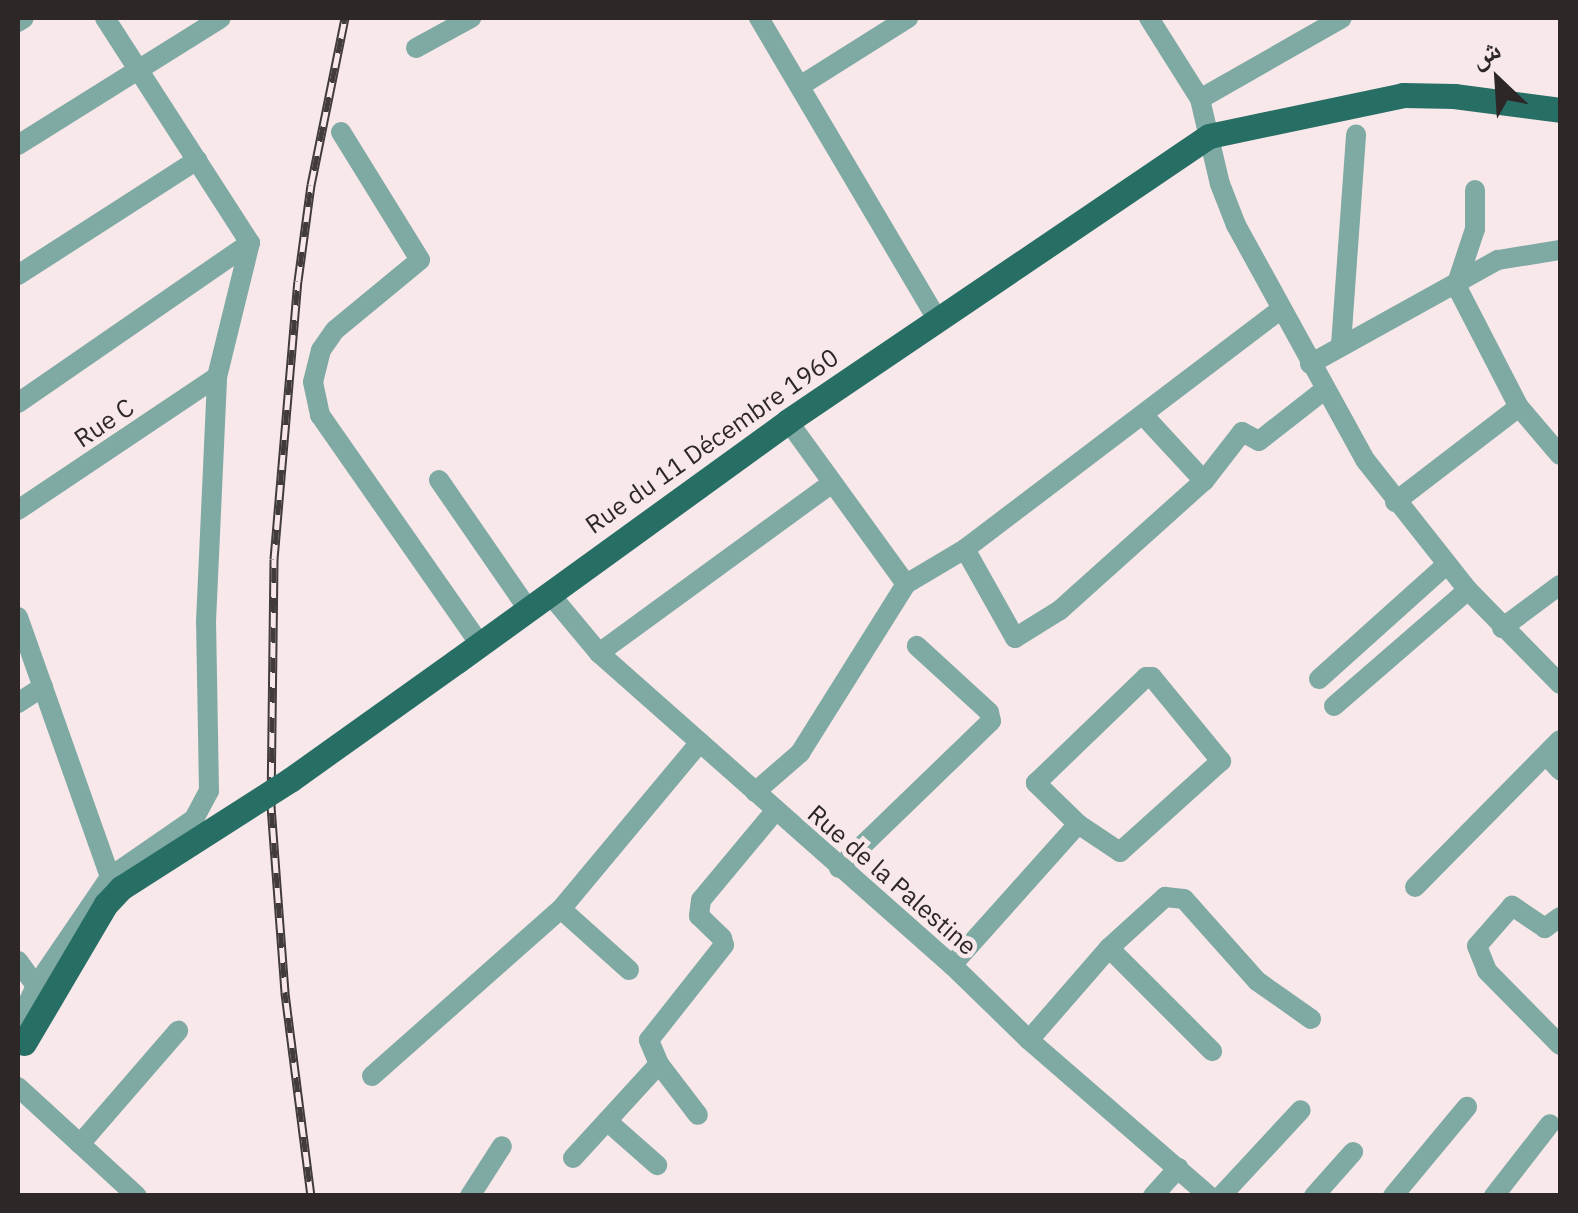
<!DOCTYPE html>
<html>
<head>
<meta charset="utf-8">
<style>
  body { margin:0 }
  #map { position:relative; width:1578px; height:1213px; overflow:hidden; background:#f9e8ea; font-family:"IBM Plex Sans","Noto Naskh Arabic",sans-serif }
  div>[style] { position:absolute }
  .minor>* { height:20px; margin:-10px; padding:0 10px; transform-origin:10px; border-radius:10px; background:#7faaa3 }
  .major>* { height:25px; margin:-12.5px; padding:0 12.5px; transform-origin:12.5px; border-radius:12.5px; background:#276e65 }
  .rail>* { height:9px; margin-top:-4.5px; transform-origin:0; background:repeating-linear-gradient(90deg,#f9e8ea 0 15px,#423b3c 0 30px); box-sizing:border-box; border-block:2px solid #423b3c }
  .major-bridge>* { height:25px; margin:-12.5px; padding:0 12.5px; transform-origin:12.5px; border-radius:12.5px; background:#276e65 }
  span { translate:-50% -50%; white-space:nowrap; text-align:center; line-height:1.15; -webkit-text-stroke:9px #f9e8ea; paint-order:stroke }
  .street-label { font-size:25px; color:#2d2728 }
  .frame { position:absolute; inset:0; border:20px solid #2d2728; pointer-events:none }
  .north { position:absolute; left:1448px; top:30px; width:100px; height:100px; -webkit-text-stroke:8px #f9e8ea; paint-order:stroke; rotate:335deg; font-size:28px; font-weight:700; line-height:40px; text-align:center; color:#2d2728 }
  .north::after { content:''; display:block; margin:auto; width:35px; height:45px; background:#2d2728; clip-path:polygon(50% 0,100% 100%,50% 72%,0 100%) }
</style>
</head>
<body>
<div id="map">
  <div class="minor">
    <i style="left:759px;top:18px;width:353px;rotate:59.4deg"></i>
    <i style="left:1149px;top:18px;width:96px;rotate:57.8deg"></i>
    <i style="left:1200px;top:99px;width:87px;rotate:76.8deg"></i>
    <i style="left:1220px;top:184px;width:44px;rotate:68.7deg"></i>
    <i style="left:1236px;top:225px;width:269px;rotate:61.2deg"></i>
    <i style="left:1366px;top:461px;width:164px;rotate:51.7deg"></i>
    <i style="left:1468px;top:590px;width:132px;rotate:45.6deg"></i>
    <i style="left:18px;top:22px;width:7px;rotate:-34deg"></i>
    <i style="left:416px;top:48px;width:63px;rotate:-28.6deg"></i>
    <i style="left:800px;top:86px;width:128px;rotate:-32.2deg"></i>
    <i style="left:1200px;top:99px;width:163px;rotate:-29.7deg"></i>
    <i style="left:341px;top:132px;width:150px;rotate:58.3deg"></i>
    <i style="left:420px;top:260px;width:110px;rotate:140.5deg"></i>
    <i style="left:335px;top:330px;width:24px;rotate:125deg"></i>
    <i style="left:321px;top:350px;width:33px;rotate:104deg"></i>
    <i style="left:313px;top:382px;width:34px;rotate:78deg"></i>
    <i style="left:320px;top:415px;width:279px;rotate:55.1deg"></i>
    <i style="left:18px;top:145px;width:239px;rotate:-32deg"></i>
    <i style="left:1475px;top:190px;width:39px;rotate:90deg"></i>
    <i style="left:1475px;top:229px;width:57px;rotate:108.4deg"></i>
    <i style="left:1457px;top:283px;width:8px;rotate:76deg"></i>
    <i style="left:1459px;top:291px;width:131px;rotate:62.7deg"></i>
    <i style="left:1519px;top:407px;width:63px;rotate:49.5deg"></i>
    <i style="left:18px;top:275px;width:213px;rotate:-32.7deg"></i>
    <i style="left:1341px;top:345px;width:211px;rotate:-85.9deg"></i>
    <i style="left:1310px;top:364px;width:215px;rotate:-29deg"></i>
    <i style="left:1498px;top:260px;width:63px;rotate:-9.2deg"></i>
    <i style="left:18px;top:403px;width:282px;rotate:-34.6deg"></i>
    <i style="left:250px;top:243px;width:268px;rotate:-122.8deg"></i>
    <i style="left:788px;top:421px;width:201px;rotate:54.1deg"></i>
    <i style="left:439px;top:480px;width:157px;rotate:55.4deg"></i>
    <i style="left:1204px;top:481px;width:62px;rotate:-52.2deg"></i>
    <i style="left:1242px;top:432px;width:19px;rotate:28deg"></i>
    <i style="left:1259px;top:441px;width:83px;rotate:-38.1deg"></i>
    <i style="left:1395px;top:502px;width:156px;rotate:-37.5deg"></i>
    <i style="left:18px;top:510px;width:239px;rotate:-33.8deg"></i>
    <i style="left:965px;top:549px;width:102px;rotate:60.7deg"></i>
    <i style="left:1015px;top:638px;width:53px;rotate:-31.9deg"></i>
    <i style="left:1060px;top:610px;width:193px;rotate:-41.9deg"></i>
    <i style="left:1204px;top:481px;width:90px;rotate:-132.7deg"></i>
    <i style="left:549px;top:593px;width:78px;rotate:50.2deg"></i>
    <i style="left:599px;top:653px;width:471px;rotate:41.5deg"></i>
    <i style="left:952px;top:965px;width:107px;rotate:44.2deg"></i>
    <i style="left:1029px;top:1040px;width:238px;rotate:40.9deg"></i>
    <i style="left:18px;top:617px;width:276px;rotate:70.5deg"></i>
    <i style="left:110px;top:877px;width:132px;rotate:124.2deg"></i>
    <i style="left:36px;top:986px;width:41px;rotate:115.9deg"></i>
    <i style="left:1502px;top:628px;width:72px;rotate:-36.6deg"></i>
    <i style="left:599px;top:653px;width:288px;rotate:-36.1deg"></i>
    <i style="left:1146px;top:677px;width:6px"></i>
    <i style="left:1152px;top:677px;width:109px;rotate:50.6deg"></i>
    <i style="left:1221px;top:761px;width:136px;rotate:138deg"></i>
    <i style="left:1120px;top:852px;width:50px;rotate:-146.3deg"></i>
    <i style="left:1078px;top:824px;width:59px;rotate:-135.7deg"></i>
    <i style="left:1036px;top:783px;width:153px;rotate:-43.9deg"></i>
    <i style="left:1319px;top:679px;width:172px;rotate:-41.9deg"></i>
    <i style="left:18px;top:703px;width:30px;rotate:-33deg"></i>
    <i style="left:1334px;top:706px;width:177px;rotate:-40.9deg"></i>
    <i style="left:1546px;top:755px;width:21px;rotate:47deg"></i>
    <i style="left:755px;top:792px;width:60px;rotate:-40.9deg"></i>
    <i style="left:800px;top:753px;width:199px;rotate:-57.9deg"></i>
    <i style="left:906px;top:584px;width:69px;rotate:-30.7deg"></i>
    <i style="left:965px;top:549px;width:397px;rotate:-37.2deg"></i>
    <i style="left:839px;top:868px;width:211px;rotate:-44deg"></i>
    <i style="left:991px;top:721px;width:9px;rotate:-103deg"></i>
    <i style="left:989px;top:712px;width:98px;rotate:-137.5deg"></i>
    <i style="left:110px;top:877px;width:102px;rotate:-34.6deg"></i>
    <i style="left:194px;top:819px;width:32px;rotate:-62deg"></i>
    <i style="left:209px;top:791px;width:169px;rotate:-91deg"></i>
    <i style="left:206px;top:622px;width:245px;rotate:-87.4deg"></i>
    <i style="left:217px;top:377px;width:138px;rotate:-76.2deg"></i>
    <i style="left:1415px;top:887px;width:206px;rotate:-45.4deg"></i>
    <i style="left:1560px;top:917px;width:19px;rotate:144deg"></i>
    <i style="left:1545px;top:928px;width:40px;rotate:-146deg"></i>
    <i style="left:1512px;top:906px;width:53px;rotate:131.2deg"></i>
    <i style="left:1477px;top:946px;width:27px;rotate:68deg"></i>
    <i style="left:1487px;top:971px;width:104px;rotate:45.4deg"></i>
    <i style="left:1109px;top:948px;width:76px;rotate:-42.3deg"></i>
    <i style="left:1165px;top:897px;width:19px;rotate:6deg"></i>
    <i style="left:1184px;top:899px;width:110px;rotate:48.3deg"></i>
    <i style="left:1257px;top:981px;width:66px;rotate:35.1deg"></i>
    <i style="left:18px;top:961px;width:31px;rotate:54deg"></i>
    <i style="left:952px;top:965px;width:189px;rotate:-48.2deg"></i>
    <i style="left:629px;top:970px;width:91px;rotate:-138.1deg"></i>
    <i style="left:561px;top:909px;width:217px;rotate:-50.2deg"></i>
    <i style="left:1029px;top:1040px;width:122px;rotate:-49deg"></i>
    <i style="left:1109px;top:948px;width:146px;rotate:45deg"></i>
    <i style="left:659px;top:1064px;width:64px;rotate:52.6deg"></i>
    <i style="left:372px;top:1076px;width:252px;rotate:-41.5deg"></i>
    <i style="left:18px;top:1087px;width:161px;rotate:42.5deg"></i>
    <i style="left:607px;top:1121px;width:67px;rotate:41.3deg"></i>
    <i style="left:80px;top:1144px;width:150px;rotate:-49.1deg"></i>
    <i style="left:573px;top:1158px;width:127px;rotate:-47.5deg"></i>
    <i style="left:659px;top:1064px;width:26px;rotate:-113deg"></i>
    <i style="left:649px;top:1040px;width:121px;rotate:-51.7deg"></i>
    <i style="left:724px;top:945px;width:7px;rotate:-106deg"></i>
    <i style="left:722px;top:938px;width:32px;rotate:-136deg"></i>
    <i style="left:699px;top:916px;width:16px;rotate:-83deg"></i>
    <i style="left:701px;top:900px;width:117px;rotate:-50.2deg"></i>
    <i style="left:470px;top:1196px;width:59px;rotate:-57.4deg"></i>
    <i style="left:1153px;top:1196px;width:38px;rotate:-48deg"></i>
    <i style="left:1221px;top:1196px;width:117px;rotate:-47.1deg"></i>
    <i style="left:1314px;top:1196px;width:59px;rotate:-48.4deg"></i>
    <i style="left:1393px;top:1196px;width:116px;rotate:-50.3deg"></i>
    <i style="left:1494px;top:1196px;width:91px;rotate:-52.1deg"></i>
  </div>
  <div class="major">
    <i style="left:457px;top:661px;width:409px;rotate:-35.9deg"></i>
    <i style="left:788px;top:421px;width:508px;rotate:-34.1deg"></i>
    <i style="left:1209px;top:136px;width:198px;rotate:-11.9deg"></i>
    <i style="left:1403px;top:95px;width:51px;rotate:1.1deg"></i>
    <i style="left:1454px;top:96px;width:107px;rotate:7.5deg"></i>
  </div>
  <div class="rail">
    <i style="left:311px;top:1196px;width:206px;rotate:-97.3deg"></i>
    <i style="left:285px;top:992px;width:186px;rotate:-94.3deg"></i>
    <i style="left:271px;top:807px;width:248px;rotate:-89.3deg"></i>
    <i style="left:274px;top:559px;width:279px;rotate:-85.1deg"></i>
    <i style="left:298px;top:281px;width:97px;rotate:-82.3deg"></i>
    <i style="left:311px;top:185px;width:170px;rotate:-78.5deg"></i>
  </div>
  <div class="major-bridge">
    <i style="left:24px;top:1043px;width:161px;rotate:-59.5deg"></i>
    <i style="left:106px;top:904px;width:22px;rotate:-47deg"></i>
    <i style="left:121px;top:888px;width:201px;rotate:-32.6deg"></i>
    <i style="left:290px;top:780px;width:205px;rotate:-35.5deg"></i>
  </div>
  <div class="street-label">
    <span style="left:104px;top:423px;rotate:-34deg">Rue C</span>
    <span style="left:712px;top:441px;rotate:-35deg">Rue du 11 Décembre 1960</span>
    <span style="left:892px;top:880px;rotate:41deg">Rue de la Palestine</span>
  </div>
  <div class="frame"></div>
  <div class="north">ش</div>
</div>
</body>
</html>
